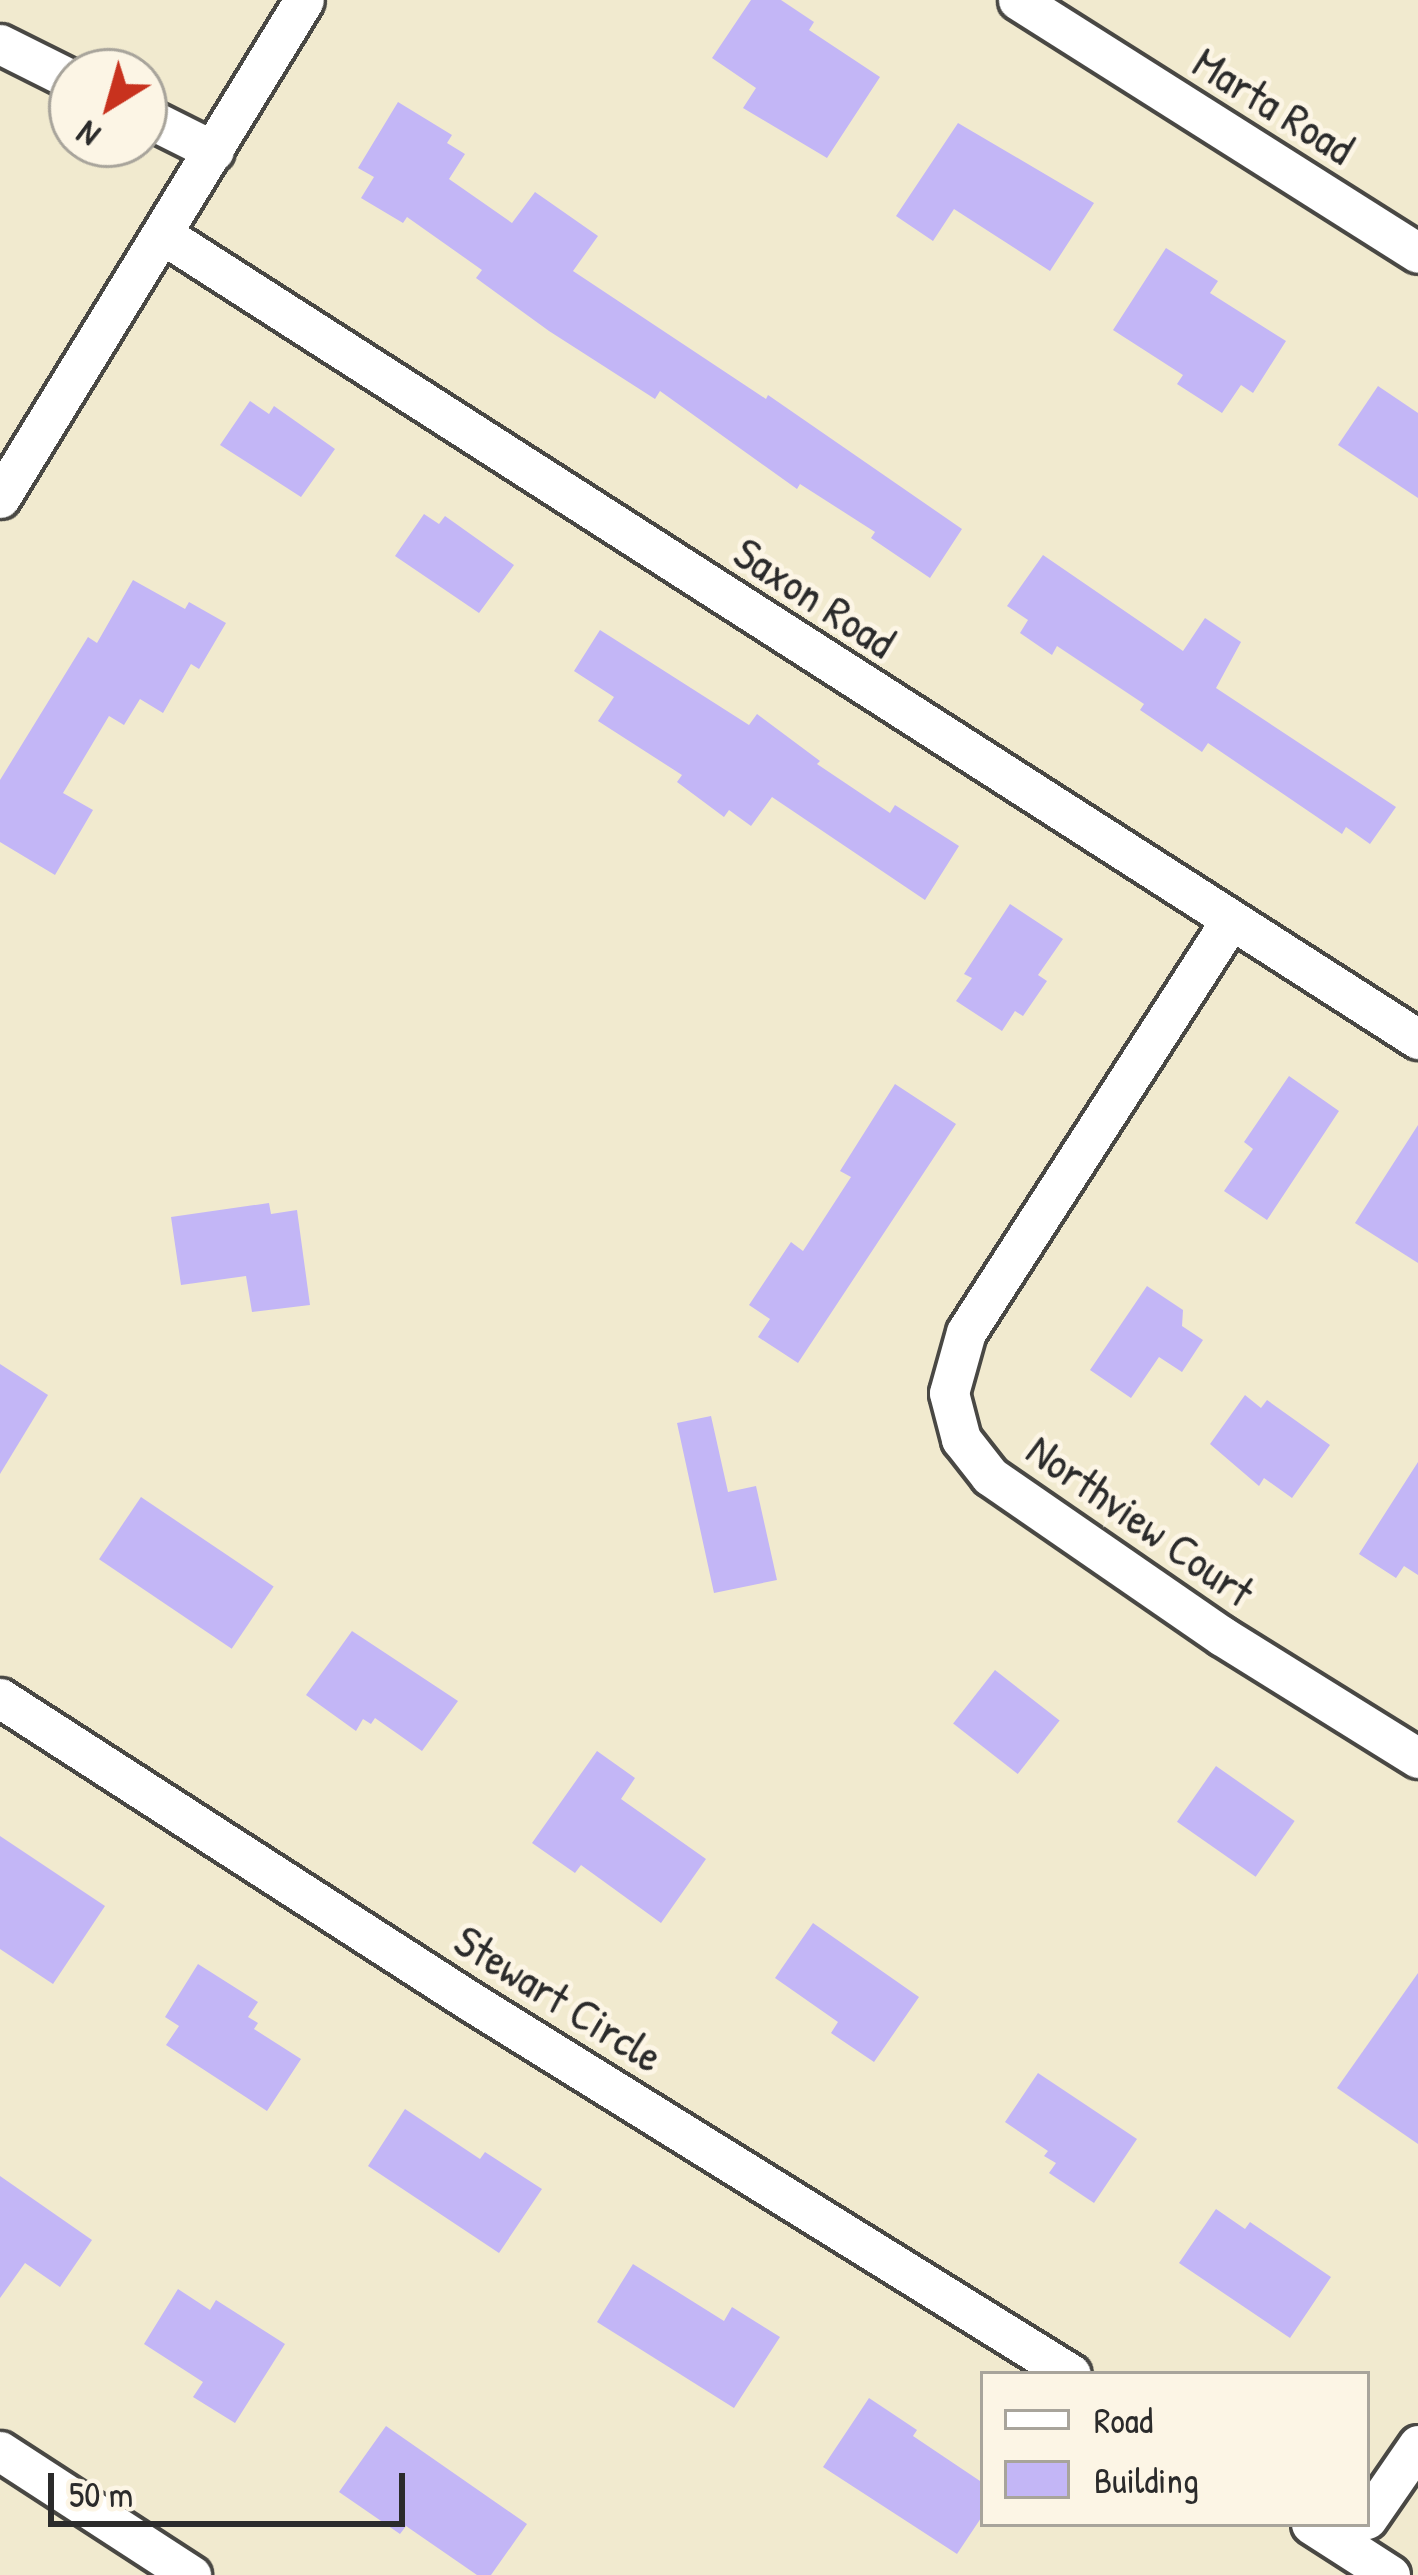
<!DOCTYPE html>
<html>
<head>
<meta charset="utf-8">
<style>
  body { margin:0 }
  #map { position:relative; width:1418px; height:2575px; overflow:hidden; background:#f1eacf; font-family:"Patrick Hand",sans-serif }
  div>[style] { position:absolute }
  .building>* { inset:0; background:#c3b6f6; transform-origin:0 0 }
  .roads { filter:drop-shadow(3px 0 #494844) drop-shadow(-3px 0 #494844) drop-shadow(0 3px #494844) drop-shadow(0 -3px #494844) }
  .street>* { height:39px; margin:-19.5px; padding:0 19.5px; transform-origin:19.5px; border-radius:19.5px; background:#fff }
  span { translate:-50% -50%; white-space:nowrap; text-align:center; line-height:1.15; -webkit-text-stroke:10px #fcf5e5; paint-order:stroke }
  .street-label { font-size:45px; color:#2b2b2b }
  .legend { position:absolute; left:980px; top:2371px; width:390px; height:156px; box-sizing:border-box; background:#fcf5e5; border:3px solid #a8a49b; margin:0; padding:15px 21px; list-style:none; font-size:36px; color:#2b2b2b }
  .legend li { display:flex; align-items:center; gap:24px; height:60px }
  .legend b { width:60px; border:3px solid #a8a49b }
  .north { position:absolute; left:48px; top:48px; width:120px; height:120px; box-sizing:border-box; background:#fcf5e5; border:3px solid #a8a49b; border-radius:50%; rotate:217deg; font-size:33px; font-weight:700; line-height:48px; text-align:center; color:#2b2b2b }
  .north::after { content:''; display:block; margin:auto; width:42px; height:54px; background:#c8321e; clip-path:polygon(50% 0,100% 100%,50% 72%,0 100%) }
  .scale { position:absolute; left:48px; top:2473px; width:357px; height:54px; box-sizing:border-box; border:6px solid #2b2b2b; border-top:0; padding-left:15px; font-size:36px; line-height:42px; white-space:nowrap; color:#2b2b2b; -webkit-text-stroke:9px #fcf5e5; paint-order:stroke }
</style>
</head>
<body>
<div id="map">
  <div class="building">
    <i style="clip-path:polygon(751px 0,781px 0,814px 22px,809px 30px,880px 77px,827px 158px,743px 108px,756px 88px,712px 58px)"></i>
    <i style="clip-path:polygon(398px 102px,452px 135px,447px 143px,465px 154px,449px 179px,512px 223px,535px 192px,598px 236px,573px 271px,766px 399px,768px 395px,962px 529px,930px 578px,871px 538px,875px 532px,800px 484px,797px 489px,660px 391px,655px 399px,549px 331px,476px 278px,482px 270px,407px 217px,403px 223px,361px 198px,374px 177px,358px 168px)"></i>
    <i style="clip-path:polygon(958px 123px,1094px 203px,1050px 271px,954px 209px,933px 241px,896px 216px)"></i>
    <i style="clip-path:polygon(1166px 248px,1218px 281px,1210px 293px,1286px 341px,1253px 393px,1241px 385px,1222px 413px,1177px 384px,1183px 375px,1113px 330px)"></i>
    <i style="clip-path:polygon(1378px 386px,1418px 413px,1418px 498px,1338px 445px)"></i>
    <i style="clip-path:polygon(250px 401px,269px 414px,274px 406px,335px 449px,301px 497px,220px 445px)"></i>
    <i style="clip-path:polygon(424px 514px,439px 524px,445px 516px,514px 565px,479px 613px,395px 556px)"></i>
    <i style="clip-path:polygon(1043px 555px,1183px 651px,1205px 618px,1241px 642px,1216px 688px,1396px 807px,1370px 844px,1346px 827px,1342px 834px,1208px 743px,1202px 752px,1140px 710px,1144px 704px,1057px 646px,1052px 655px,1020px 633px,1028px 620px,1007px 606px)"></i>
    <i style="clip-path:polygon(133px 580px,185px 609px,189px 602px,226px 623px,199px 669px,191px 664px,163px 713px,140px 699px,124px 725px,109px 716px,63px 793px,93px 810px,55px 875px,0 842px,0 780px,88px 637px,97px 643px)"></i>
    <i style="clip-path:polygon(600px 630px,749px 725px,757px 714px,820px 761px,817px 764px,890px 813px,895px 805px,959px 846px,925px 900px,772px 797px,751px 826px,729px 810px,724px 817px,677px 782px,682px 775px,598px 721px,614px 697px,574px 671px)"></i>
    <i style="clip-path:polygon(1010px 904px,1063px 939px,1038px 975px,1047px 981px,1023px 1016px,1015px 1011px,1002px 1031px,956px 1001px,972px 978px,964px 974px)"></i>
    <i style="clip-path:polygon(1289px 1076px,1339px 1111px,1267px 1220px,1224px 1191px,1253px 1149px,1244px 1142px)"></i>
    <i style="clip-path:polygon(895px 1084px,956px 1124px,798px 1363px,758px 1337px,770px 1319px,749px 1305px,791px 1242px,803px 1251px,851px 1177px,840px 1171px)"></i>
    <i style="clip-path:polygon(1418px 1125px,1418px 1263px,1355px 1223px)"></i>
    <i style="clip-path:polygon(269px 1203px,271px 1214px,297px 1210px,310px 1305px,252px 1312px,246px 1276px,181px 1285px,171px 1217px)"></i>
    <i style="clip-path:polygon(1147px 1286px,1183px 1310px,1182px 1326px,1203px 1340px,1182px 1372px,1159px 1357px,1131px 1398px,1090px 1370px)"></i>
    <i style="clip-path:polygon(0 1364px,48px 1395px,0 1474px)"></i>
    <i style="clip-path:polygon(1245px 1395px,1261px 1408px,1267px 1400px,1330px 1445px,1292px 1498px,1264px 1478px,1259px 1486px,1210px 1444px)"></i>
    <i style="clip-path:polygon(711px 1416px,728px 1492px,756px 1486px,777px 1580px,714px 1593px,677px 1423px)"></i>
    <i style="clip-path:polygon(1418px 1462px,1418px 1575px,1404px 1566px,1396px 1578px,1359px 1554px)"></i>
    <i style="left:141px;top:1497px;width:160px;height:75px;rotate:34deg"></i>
    <i style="clip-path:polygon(352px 1631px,458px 1701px,422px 1751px,375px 1718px,371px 1724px,363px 1719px,356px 1731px,306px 1695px)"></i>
    <i style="left:995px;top:1670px;width:82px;height:68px;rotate:38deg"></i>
    <i style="clip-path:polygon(597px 1751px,635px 1778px,621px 1799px,706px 1859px,661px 1923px,581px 1865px,575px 1873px,532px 1843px)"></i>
    <i style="left:1216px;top:1766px;width:96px;height:68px;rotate:35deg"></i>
    <i style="clip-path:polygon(0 1836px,105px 1906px,53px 1984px,0 1949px)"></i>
    <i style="clip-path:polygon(813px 1923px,919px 1997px,874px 2062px,831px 2033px,838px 2022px,775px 1978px)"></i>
    <i style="clip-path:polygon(198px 1964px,258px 2002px,248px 2017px,258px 2023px,254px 2029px,301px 2059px,267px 2111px,166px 2045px,179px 2026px,165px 2017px)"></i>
    <i style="clip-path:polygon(1418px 1973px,1418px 2144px,1337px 2088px)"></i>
    <i style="clip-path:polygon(1038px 2073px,1137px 2139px,1094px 2203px,1049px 2173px,1056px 2163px,1044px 2156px,1048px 2151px,1005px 2122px)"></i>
    <i style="clip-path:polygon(405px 2109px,480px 2159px,485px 2152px,542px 2189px,499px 2253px,368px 2166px)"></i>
    <i style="clip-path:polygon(0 2176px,92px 2240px,60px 2287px,25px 2263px,0 2298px)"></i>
    <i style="clip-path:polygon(1216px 2209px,1245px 2229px,1250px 2222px,1331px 2277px,1290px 2338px,1179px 2263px)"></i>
    <i style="clip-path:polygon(633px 2264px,724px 2321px,732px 2307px,780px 2337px,734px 2408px,597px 2322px)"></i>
    <i style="clip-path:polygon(178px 2289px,210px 2310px,216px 2300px,285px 2344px,235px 2423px,193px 2397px,203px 2382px,144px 2344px)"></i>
    <i style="clip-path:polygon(869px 2398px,917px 2430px,913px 2436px,983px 2483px,983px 2515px,957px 2554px,823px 2467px)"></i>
    <i style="clip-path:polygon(386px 2426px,527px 2524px,491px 2575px,477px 2575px,406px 2526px,400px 2534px,339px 2492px)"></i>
  </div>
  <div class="roads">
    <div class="street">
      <i style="left:1018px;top:0;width:473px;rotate:32.3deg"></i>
      <i style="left:0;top:44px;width:80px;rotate:26.6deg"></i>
      <i style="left:144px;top:116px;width:78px;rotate:26.6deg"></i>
      <i style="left:162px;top:234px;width:1492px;rotate:32.66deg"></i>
      <i style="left:0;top:498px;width:583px;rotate:-58.6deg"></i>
      <i style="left:1230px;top:921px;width:488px;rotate:122.7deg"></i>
      <i style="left:966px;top:1332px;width:63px;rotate:105.6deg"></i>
      <i style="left:949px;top:1393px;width:48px;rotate:75.4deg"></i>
      <i style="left:961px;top:1439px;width:47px;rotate:51.9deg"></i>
      <i style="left:990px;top:1476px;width:282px;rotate:34.6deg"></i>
      <i style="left:1222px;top:1636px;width:231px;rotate:31.9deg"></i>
      <i style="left:0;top:1698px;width:559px;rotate:32.81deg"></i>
      <i style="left:470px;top:2001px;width:707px;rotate:31.83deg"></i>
      <i style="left:0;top:2451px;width:228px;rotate:33deg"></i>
      <i style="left:1367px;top:2519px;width:90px;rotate:-55.4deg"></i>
      <i style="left:1311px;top:2524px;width:94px;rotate:32.8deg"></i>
    </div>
  </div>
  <div class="street-label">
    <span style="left:1274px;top:105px;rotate:32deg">Marta Road</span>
    <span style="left:815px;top:597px;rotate:33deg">Saxon Road</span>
    <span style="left:1141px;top:1520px;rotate:35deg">Northview Court</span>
    <span style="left:559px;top:1998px;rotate:32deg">Stewart Circle</span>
  </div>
  <ul class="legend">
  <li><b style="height:15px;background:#fff"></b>Road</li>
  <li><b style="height:33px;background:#c3b6f6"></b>Building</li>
  </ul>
  <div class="north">N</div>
  <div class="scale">50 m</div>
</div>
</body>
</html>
